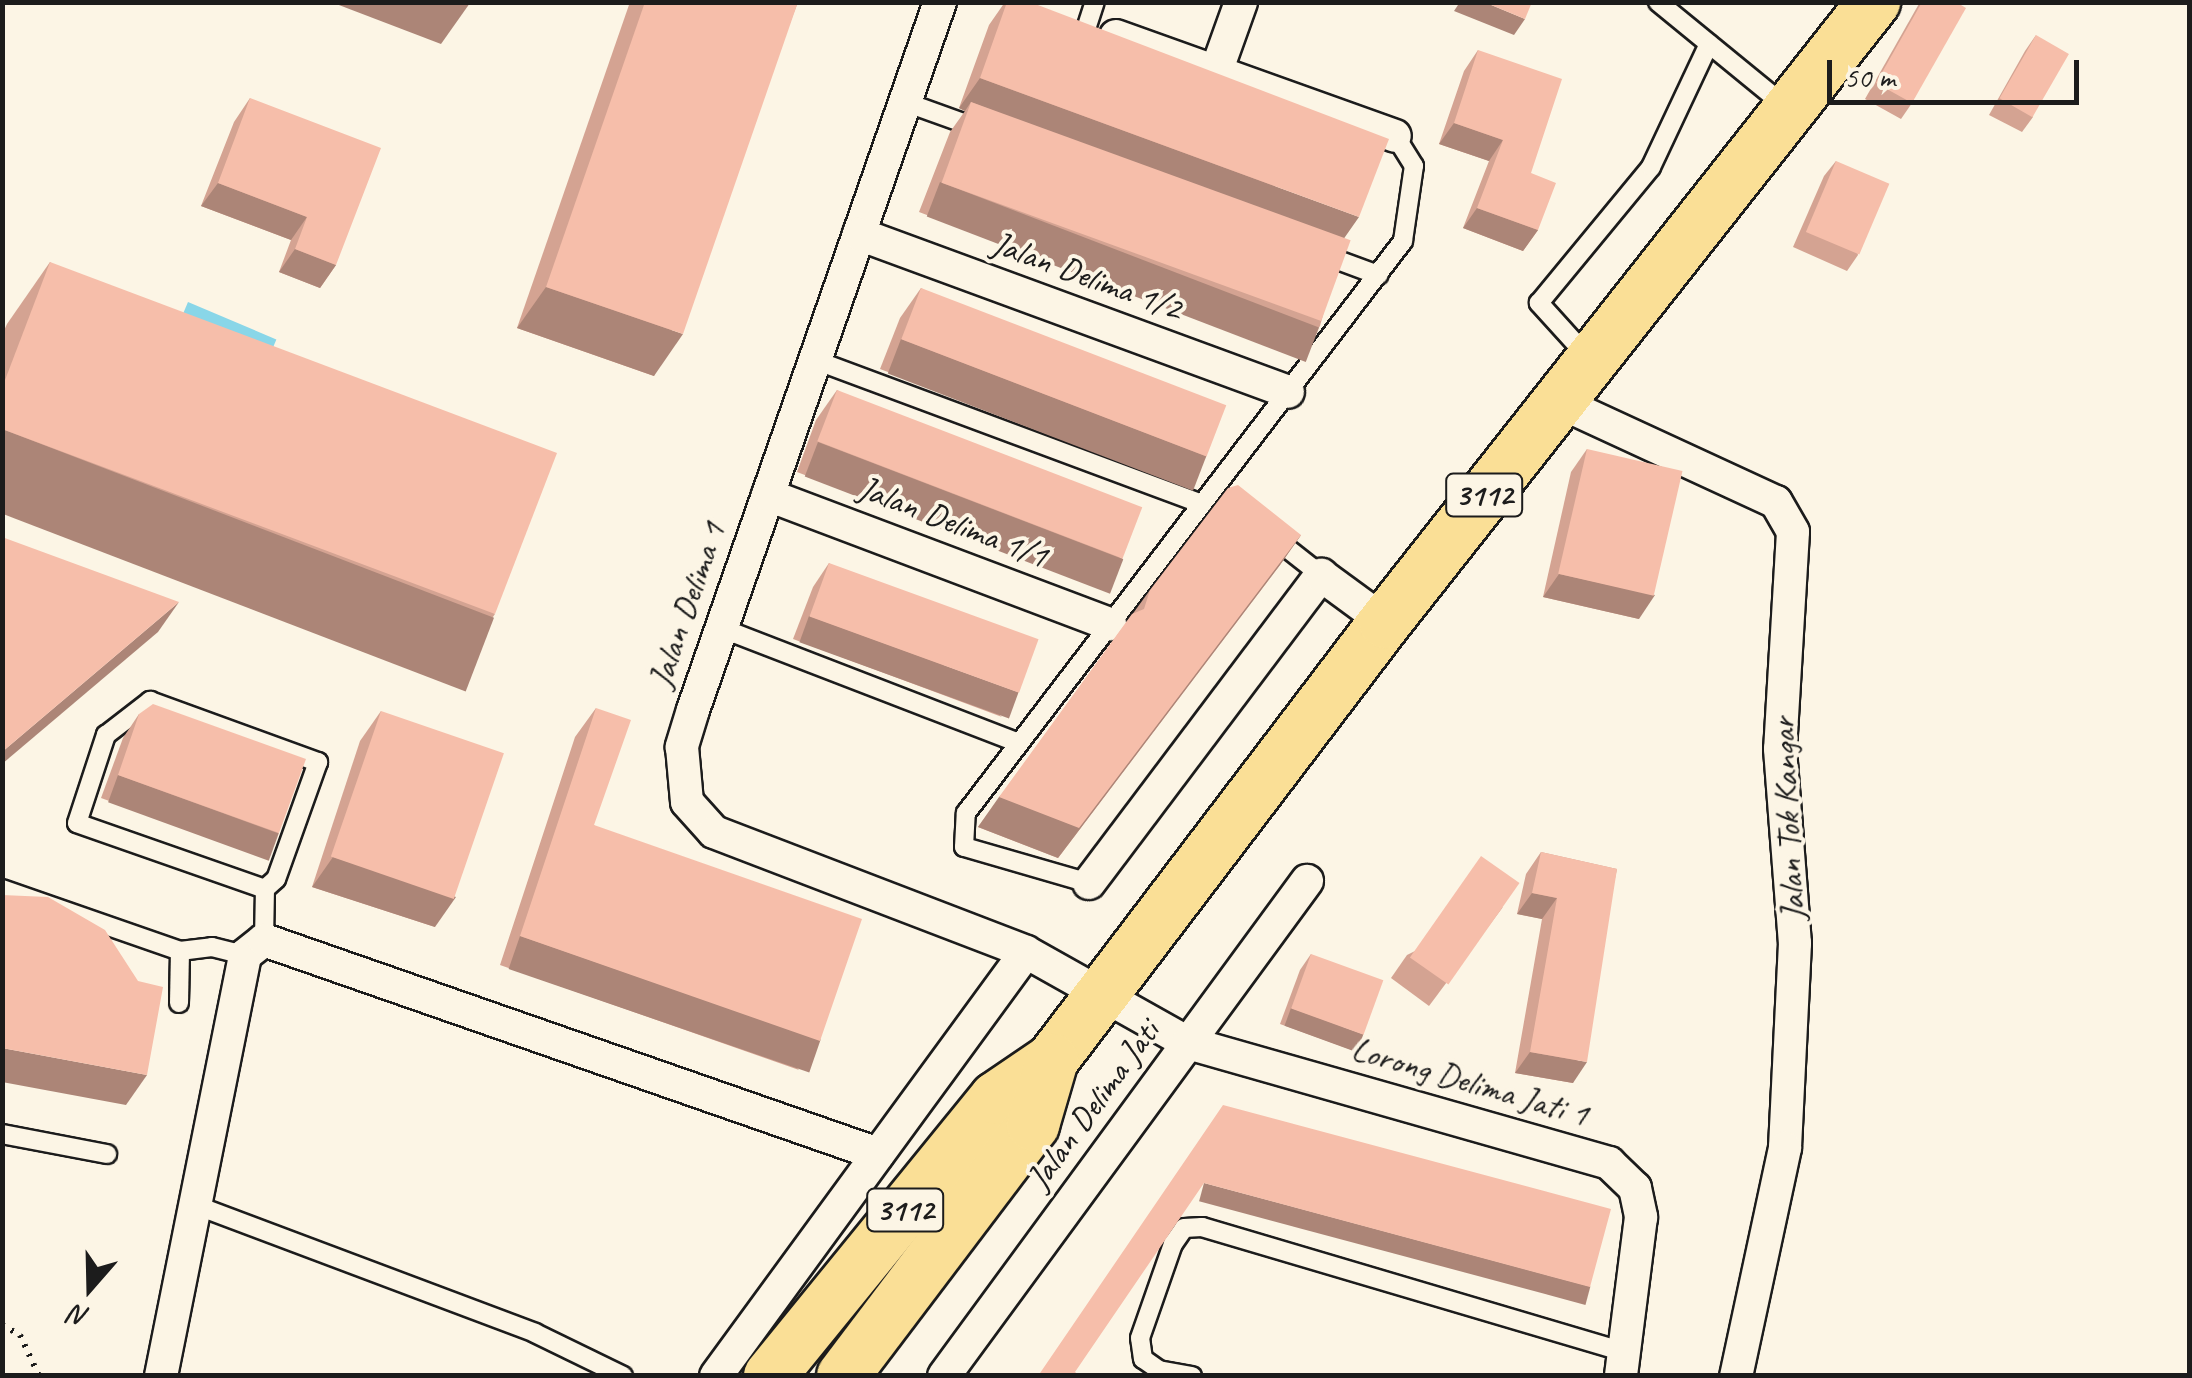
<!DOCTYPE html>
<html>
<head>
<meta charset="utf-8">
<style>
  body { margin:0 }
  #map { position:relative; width:2192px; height:1378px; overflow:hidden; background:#fcf5e5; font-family:Caveat,sans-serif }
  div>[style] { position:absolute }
  .water>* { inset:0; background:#89d6e8; transform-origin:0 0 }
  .path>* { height:6px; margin-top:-3px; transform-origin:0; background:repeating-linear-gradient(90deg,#1c1c1c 0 2.5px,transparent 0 10.5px) }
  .roads { filter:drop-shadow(2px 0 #1c1c1c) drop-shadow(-2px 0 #1c1c1c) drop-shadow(0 2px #1c1c1c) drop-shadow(0 -2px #1c1c1c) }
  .lane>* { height:18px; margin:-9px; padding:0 9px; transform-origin:9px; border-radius:9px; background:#fcf5e5 }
  .street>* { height:32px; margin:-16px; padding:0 16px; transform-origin:16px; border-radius:16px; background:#fcf5e5 }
  .primary>* { height:52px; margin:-26px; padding:0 26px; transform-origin:26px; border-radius:26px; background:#fadf96 }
  .wall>* { inset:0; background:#d4a392 }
  .shaded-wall>* { inset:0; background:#ac8577; transform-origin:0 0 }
  .building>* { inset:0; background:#f6beaa; transform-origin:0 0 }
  span { translate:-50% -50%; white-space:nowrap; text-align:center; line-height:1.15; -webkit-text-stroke:8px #fcf5e5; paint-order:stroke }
  .shield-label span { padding:2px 8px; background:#fcf5e5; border:2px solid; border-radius:8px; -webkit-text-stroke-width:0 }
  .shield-label { font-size:32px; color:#1c1c1c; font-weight:700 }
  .street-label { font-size:35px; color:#1c1c1c }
  .frame { position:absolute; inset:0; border:5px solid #1c1c1c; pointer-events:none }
  .north { position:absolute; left:40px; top:1238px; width:100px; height:100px; -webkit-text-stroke:8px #fcf5e5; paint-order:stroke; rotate:200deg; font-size:28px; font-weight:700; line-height:40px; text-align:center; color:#1c1c1c }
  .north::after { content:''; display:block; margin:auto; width:35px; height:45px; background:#1c1c1c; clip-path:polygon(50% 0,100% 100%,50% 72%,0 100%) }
  .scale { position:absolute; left:1827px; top:60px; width:252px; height:45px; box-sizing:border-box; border:5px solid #1c1c1c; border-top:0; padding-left:12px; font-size:30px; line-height:35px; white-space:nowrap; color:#1c1c1c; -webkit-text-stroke:8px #fcf5e5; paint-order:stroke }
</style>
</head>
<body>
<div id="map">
  <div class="water">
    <i style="left:188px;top:302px;width:96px;height:48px;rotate:23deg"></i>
  </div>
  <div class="path">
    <i style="left:2px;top:1325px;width:21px;rotate:29deg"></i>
    <i style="left:20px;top:1335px;width:45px;rotate:65.1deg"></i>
  </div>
  <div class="roads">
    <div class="lane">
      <i style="left:1658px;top:2px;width:164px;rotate:39.3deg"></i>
      <i style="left:1087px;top:26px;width:25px;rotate:-72deg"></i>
      <i style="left:905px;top:102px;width:80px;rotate:19.8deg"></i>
      <i style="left:1324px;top:255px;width:58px;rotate:20.3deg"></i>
      <i style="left:1587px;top:356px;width:72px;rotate:-132.2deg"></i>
      <i style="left:1539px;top:303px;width:176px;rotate:-50.5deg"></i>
      <i style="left:1651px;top:167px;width:136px;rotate:-64.8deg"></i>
      <i style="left:815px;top:360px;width:413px;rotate:20.4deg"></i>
      <i style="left:1274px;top:538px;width:60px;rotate:38.2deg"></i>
      <i style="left:721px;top:628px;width:319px;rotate:21.1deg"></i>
      <i style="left:1089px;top:883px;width:130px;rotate:-163.9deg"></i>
      <i style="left:964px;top:847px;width:34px;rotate:-87deg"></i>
      <i style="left:966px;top:813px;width:720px;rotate:-52.62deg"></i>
      <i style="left:1403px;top:241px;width:76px;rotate:-81.7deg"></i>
      <i style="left:1414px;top:166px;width:36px;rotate:-122deg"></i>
      <i style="left:2px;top:889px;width:188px;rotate:19.2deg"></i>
      <i style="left:180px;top:951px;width:32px;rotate:-7deg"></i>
      <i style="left:212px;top:947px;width:34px;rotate:14deg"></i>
      <i style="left:264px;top:940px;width:51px;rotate:-88.9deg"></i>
      <i style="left:265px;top:889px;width:199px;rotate:-160.7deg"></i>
      <i style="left:77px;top:823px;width:93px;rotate:-71.8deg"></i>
      <i style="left:106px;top:735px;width:56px;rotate:-37.7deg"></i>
      <i style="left:150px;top:701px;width:179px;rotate:20deg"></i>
      <i style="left:318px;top:762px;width:124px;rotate:109.7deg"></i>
      <i style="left:276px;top:879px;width:15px;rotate:138deg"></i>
      <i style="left:179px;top:1003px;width:52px;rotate:-88.9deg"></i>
      <i style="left:2px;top:1134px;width:107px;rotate:10.8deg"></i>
      <i style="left:198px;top:1206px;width:360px;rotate:20.6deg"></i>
      <i style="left:535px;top:1333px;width:98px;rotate:26deg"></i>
      <i style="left:1192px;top:1376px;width:34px;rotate:-170deg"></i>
      <i style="left:1159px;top:1370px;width:19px;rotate:-145deg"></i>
      <i style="left:1143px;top:1359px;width:21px;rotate:-98deg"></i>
      <i style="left:1140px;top:1338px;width:100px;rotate:-70.7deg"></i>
      <i style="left:1173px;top:1244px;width:19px;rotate:-55deg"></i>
      <i style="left:1184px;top:1228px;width:18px;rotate:-3deg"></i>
      <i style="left:1202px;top:1227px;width:440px;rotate:16.5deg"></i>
    </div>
    <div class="street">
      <i style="left:940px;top:2px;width:750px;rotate:109.23deg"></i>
      <i style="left:693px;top:710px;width:39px;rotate:107deg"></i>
      <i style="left:682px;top:747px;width:55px;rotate:84.8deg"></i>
      <i style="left:687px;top:802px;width:40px;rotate:48deg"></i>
      <i style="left:714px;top:832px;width:334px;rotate:21deg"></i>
      <i style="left:1026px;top:952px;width:186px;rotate:29.3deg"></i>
      <i style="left:1188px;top:1043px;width:438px;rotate:15.9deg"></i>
      <i style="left:1609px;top:1163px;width:36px;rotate:44deg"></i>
      <i style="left:1635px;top:1188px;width:30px;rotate:78deg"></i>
      <i style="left:1641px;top:1217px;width:160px;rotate:97.2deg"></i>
      <i style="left:1116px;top:36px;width:296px;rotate:19.7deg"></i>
      <i style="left:1216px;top:72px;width:74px;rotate:-70.3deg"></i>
      <i style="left:859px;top:234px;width:457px;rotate:20.2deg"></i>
      <i style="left:1557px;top:401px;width:241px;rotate:24.8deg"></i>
      <i style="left:1776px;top:502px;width:34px;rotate:60deg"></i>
      <i style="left:1793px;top:532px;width:217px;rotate:93.4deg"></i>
      <i style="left:1780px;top:749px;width:195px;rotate:85.6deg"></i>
      <i style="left:1795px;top:943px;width:205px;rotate:92.8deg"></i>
      <i style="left:1785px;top:1148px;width:233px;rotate:102.1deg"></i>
      <i style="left:768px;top:495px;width:366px;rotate:20.7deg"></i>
      <i style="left:1089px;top:883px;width:386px;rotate:-53deg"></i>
      <i style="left:1321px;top:575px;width:79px;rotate:36.3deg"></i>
      <i style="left:161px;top:1376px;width:429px;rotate:-78.7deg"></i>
      <i style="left:245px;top:955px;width:24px;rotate:-38deg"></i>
      <i style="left:264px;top:940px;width:650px;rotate:19.22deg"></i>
      <i style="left:716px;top:1376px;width:525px;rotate:-53.83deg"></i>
      <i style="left:944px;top:1376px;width:614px;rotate:-53.75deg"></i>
    </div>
    <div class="primary">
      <i style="left:770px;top:1376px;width:358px;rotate:-50.9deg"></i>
      <i style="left:996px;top:1098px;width:68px;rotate:-34.2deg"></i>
      <i style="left:1052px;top:1060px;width:550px;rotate:-52.76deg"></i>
      <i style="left:1385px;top:622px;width:790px;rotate:-51.74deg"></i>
      <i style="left:843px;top:1376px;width:315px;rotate:-52.9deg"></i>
      <i style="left:1033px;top:1125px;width:68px;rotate:-73.7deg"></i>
    </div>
  </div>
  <div class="wall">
    <i style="clip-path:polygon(630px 2px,798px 2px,654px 376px,517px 328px)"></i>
    <i style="clip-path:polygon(1005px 2px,1030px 2px,1344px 238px,1320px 326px,1299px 356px,919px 212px,950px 132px,965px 111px,959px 108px,989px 25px)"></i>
    <i style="clip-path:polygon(1920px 2px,1956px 2px,1912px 103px,1901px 119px,1865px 99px)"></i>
    <i style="clip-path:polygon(2036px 35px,2033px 117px,2022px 132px,1989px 115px,2025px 51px)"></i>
    <i style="clip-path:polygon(1478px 50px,1531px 173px,1538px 230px,1523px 251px,1463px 228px,1489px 161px,1439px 144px,1464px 71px)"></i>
    <i style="clip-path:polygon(250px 98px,336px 265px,320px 288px,279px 272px,291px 240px,201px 206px,234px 122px)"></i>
    <i style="clip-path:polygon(1836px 161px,1858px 255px,1847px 271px,1793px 247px,1824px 176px)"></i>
    <i style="clip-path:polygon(50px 262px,495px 614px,452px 677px,2px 508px,2px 335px,7px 324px)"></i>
    <i style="clip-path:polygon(921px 288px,1207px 455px,1186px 485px,880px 369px,900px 318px)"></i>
    <i style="clip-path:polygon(837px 390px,1123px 559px,1102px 589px,797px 472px,816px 420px)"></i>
    <i style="clip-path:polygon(1587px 449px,1639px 619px,1543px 597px,1571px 472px)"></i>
    <i style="clip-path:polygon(1301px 535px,1280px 565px,1058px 858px,978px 827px,1150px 590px)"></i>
    <i style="clip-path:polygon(829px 563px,1002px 717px,793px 639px,813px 587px)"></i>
    <i style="clip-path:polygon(596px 708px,594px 825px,799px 1070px,500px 965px,575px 737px)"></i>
    <i style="clip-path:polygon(381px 711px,435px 927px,312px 887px,360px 741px)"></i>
    <i style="clip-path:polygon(139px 714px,279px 833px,263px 856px,101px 798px,123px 738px)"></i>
    <i style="clip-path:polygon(1541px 852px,1617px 869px,1573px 1083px,1515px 1073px,1542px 919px,1517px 914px,1526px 874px)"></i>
    <i style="clip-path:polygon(1503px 907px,1429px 1006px,1391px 978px,1407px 955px)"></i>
    <i style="clip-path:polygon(1311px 954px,1352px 1050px,1280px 1024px,1300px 970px)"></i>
  </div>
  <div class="shaded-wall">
    <i style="clip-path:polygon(331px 2px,470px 3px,441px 44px)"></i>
    <i style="clip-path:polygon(1460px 2px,1484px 2px,1525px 19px,1514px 35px,1454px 11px)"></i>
    <i style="clip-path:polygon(980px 78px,1359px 217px,1338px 247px,971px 102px,965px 111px,959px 108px)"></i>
    <i style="clip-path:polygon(1454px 123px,1503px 140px,1489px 161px,1439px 144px)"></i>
    <i style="left:940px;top:182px;width:406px;height:37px;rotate:21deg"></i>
    <i style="clip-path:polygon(218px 183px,307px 217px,291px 240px,201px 206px)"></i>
    <i style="clip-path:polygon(1477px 208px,1538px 230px,1523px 251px,1463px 228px)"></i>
    <i style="clip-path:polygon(295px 249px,336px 265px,320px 288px,279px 272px)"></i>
    <i style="clip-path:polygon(546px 287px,683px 334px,654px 376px,517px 328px)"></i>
    <i style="left:901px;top:339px;width:327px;height:37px;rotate:21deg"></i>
    <i style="left:2px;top:429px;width:527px;height:79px;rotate:21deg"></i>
    <i style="left:818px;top:442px;width:327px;height:37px;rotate:21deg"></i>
    <i style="clip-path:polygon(1301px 535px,1280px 565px,1058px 858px,978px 827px,999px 797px)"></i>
    <i style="clip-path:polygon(1559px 574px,1655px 595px,1639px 619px,1543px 597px)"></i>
    <i style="clip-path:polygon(179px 602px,158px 632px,2px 764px,2px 752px)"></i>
    <i style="left:809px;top:616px;width:223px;height:28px;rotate:20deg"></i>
    <i style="left:118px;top:775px;width:171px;height:29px;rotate:20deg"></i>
    <i style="clip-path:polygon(333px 857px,456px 897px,435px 927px,312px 887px)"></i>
    <i style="clip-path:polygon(1532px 893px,1557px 898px,1542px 919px,1517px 914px)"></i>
    <i style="left:520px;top:936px;width:318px;height:35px;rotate:19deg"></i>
    <i style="left:1291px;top:1008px;width:77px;height:19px;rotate:20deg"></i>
    <i style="clip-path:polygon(2px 1048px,147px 1075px,126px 1105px,2px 1082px)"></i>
    <i style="clip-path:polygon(1530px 1052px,1587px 1062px,1573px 1083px,1515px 1073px)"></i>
    <i style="left:1204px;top:1183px;width:400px;height:19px;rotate:15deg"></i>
  </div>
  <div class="building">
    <i style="clip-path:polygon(645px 2px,798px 2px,683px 334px,546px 287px)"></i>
    <i style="clip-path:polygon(1007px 2px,1030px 2px,1389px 139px,1359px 217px,980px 78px)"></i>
    <i style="clip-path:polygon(1484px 2px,1532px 2px,1525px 19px)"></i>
    <i style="clip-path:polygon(1922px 2px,1956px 2px,1966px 8px,1912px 103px,1876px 83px)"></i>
    <i style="left:2036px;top:35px;width:38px;height:73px;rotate:30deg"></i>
    <i style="clip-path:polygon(1478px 50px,1562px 79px,1531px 173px,1556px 183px,1538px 230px,1477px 208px,1503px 140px,1454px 123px)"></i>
    <i style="clip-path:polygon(250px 98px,381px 148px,336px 265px,295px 249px,307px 217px,218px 183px)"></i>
    <i style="left:971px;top:102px;width:404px;height:86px;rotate:20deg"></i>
    <i style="left:1836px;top:161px;width:58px;height:77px;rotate:23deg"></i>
    <i style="clip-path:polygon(50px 262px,557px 453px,495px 614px,2px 429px,2px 388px)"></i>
    <i style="left:921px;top:288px;width:327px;height:55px;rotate:21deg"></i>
    <i style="left:837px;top:390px;width:327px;height:55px;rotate:21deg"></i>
    <i style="left:1587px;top:449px;width:98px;height:128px;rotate:13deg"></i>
    <i style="clip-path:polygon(1238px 485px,1301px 535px,1079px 828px,999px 797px,1132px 614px,1144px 609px,1150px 590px,1228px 488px)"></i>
    <i style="clip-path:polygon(2px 537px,179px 602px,2px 752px)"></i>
    <i style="left:829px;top:563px;width:223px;height:57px;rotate:20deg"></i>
    <i style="clip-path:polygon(153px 704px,306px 759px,279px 833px,118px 775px,139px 714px)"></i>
    <i style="clip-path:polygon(596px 708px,631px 720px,594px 825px,862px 919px,820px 1041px,520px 936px)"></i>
    <i style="left:381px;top:711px;width:130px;height:154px;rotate:19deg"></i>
    <i style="clip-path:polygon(1541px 852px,1617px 869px,1587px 1062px,1530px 1052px,1557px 898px,1532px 893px)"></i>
    <i style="left:1481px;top:856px;width:47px;height:124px;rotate:35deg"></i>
    <i style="clip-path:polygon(2px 895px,48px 897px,105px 930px,138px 981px,163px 987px,147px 1075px,2px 1048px)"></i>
    <i style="left:1311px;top:954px;width:77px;height:58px;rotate:20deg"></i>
    <i style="clip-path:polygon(1223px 1105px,1611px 1209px,1590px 1287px,1204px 1183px,1075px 1372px,1080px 1376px,1038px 1376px)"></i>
  </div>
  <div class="shield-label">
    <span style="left:1484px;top:495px">3112</span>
    <span style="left:905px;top:1210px">3112</span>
  </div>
  <div class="street-label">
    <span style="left:1087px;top:276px;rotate:20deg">Jalan Delima 1/2</span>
    <span style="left:953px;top:522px;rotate:21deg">Jalan Delima 1/1</span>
    <span style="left:687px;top:605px;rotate:-71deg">Jalan Delima 1</span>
    <span style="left:1788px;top:819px;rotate:-93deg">Jalan Tok Kangar</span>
    <span style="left:1470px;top:1082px;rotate:16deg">Lorong Delima Jati 1</span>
    <span style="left:1093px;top:1105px;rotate:-54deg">Jalan Delima Jati</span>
  </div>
  <div class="frame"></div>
  <div class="north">N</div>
  <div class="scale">50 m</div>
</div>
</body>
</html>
